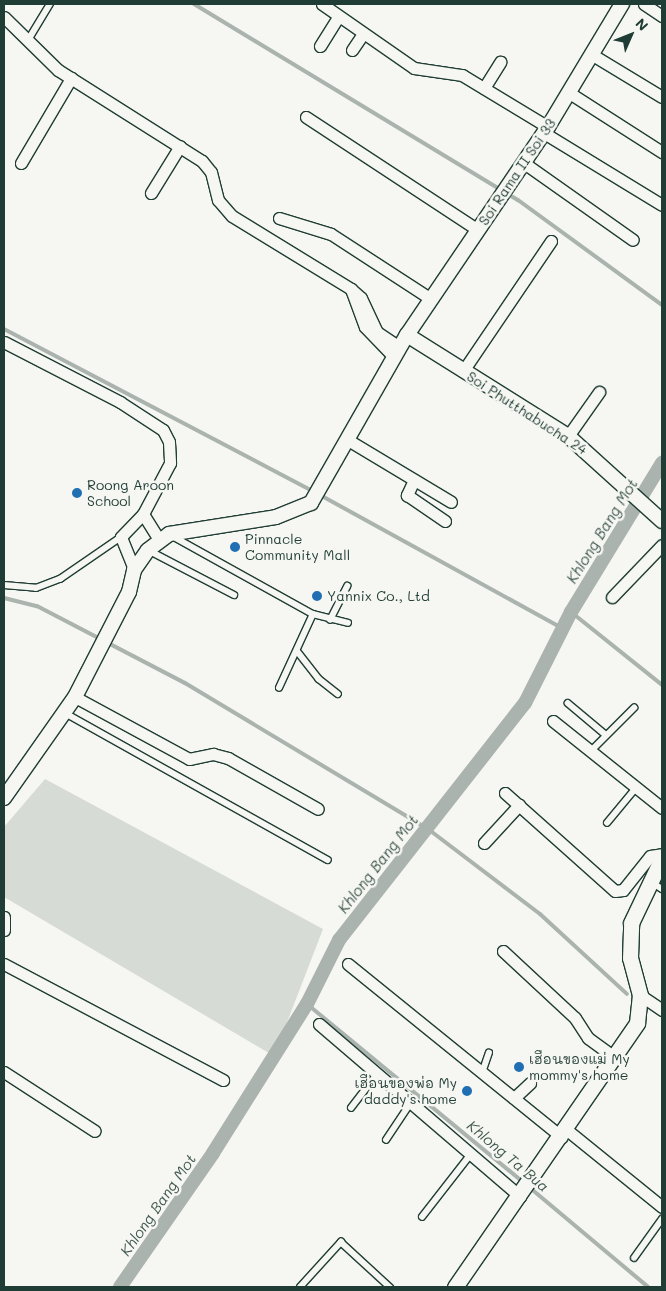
<!DOCTYPE html>
<html>
<head>
<meta charset="utf-8">
<style>
  body { margin:0 }
  #map { position:relative; width:666px; height:1291px; overflow:hidden; background:#f6f6f2; font-family:Mali,"Playpen Sans Thai",sans-serif }
  div>[style] { position:absolute }
  .green>* { inset:0; background:#d6dbd6 }
  .stream>* { height:4px; margin:-2px; padding:0 2px; transform-origin:2px; border-radius:2px; background:#aab3ae }
  .canal>* { height:14px; margin:-7px; padding:0 7px; transform-origin:7px; border-radius:7px; background:#aab3ae }
  .roads { filter:drop-shadow(1px 0 #1f3d34) drop-shadow(-1px 0 #1f3d34) drop-shadow(0 1px #1f3d34) drop-shadow(0 -1px #1f3d34) }
  .service>* { height:5.5px; margin:-2.75px; padding:0 2.75px; transform-origin:2.75px; border-radius:2.75px; background:#f6f6f2 }
  .minor>* { height:11px; margin:-5.5px; padding:0 5.5px; transform-origin:5.5px; border-radius:5.5px; background:#f6f6f2 }
  .tertiary>* { height:14px; margin:-7px; padding:0 7px; transform-origin:7px; border-radius:7px; background:#f6f6f2 }
  .secondary>* { height:15px; margin:-7.5px; padding:0 7.5px; transform-origin:7.5px; border-radius:7.5px; background:#f6f6f2 }
  .dots>* { width:14px; height:14px; translate:-50% -50%; box-sizing:border-box; border:2px solid #f6f6f2; border-radius:50% }
  span { translate:-50% -50%; white-space:nowrap; text-align:center; line-height:1.15; -webkit-text-stroke:5px #f6f6f2; paint-order:stroke }
  .street-label { font-size:14px; color:#1f3d34 }
  .poi-label { font-size:14px; color:#1f3d34 }
  .left { translate:0 -50%; text-align:left }
  .right { translate:-100% -50%; text-align:right }
  .water-label { font-size:15px; color:#425a52; font-style:italic }
  .frame { position:absolute; inset:0; border:5px solid #1f3d34; pointer-events:none }
  .north { position:absolute; left:606px; top:10px; width:50px; height:50px; -webkit-text-stroke:4px #f6f6f2; paint-order:stroke; rotate:46deg; font-size:14px; font-weight:700; line-height:20px; text-align:center; color:#1f3d34 }
  .north::after { content:''; display:block; margin:auto; width:18px; height:22px; background:#1f3d34; clip-path:polygon(50% 0,100% 100%,50% 72%,0 100%) }
</style>
</head>
<body>
<div id="map">
  <div class="green">
    <i style="clip-path:polygon(45px 779px,323px 929px,274px 1056px,4px 897px,4px 827px)"></i>
  </div>
  <div class="stream">
    <i style="left:194px;top:4px;width:379px;rotate:31.2deg"></i>
    <i style="left:518px;top:200px;width:178px;rotate:36.1deg"></i>
    <i style="left:4px;top:329px;width:350px;rotate:27.7deg"></i>
    <i style="left:320px;top:495px;width:276px;rotate:28.8deg"></i>
    <i style="left:4px;top:598px;width:34px;rotate:14deg"></i>
    <i style="left:37px;top:606px;width:167px;rotate:27.5deg"></i>
    <i style="left:185px;top:683px;width:283px;rotate:31deg"></i>
    <i style="left:428px;top:829px;width:141px;rotate:37.2deg"></i>
    <i style="left:540px;top:914px;width:118px;rotate:42.6deg"></i>
    <i style="left:571px;top:612px;width:117px;rotate:38.7deg"></i>
    <i style="left:307px;top:1004px;width:281px;rotate:39.5deg"></i>
    <i style="left:529px;top:1187px;width:155px;rotate:40deg"></i>
  </div>
  <div class="canal">
    <i style="left:120px;top:1287px;width:163px;rotate:-55.2deg"></i>
    <i style="left:213px;top:1153px;width:176px;rotate:-57.8deg"></i>
    <i style="left:307px;top:1004px;width:72px;rotate:-63.4deg"></i>
    <i style="left:339px;top:940px;width:301px;rotate:-51.9deg"></i>
    <i style="left:525px;top:703px;width:102px;rotate:-63.2deg"></i>
    <i style="left:571px;top:612px;width:175px;rotate:-58.6deg"></i>
  </div>
  <div class="roads">
    <div class="service">
      <i style="left:27px;top:42px;width:44px;rotate:-58.8deg"></i>
      <i style="left:174px;top:537px;width:159px;rotate:29deg"></i>
      <i style="left:313px;top:614px;width:36px;rotate:14deg"></i>
      <i style="left:150px;top:551px;width:95px;rotate:27.6deg"></i>
      <i style="left:4px;top:585px;width:32px;rotate:5deg"></i>
      <i style="left:36px;top:588px;width:26px;rotate:-21deg"></i>
      <i style="left:60px;top:579px;width:74px;rotate:-34.5deg"></i>
      <i style="left:330px;top:620px;width:38px;rotate:-63deg"></i>
      <i style="left:298px;top:652px;width:34px;rotate:52deg"></i>
      <i style="left:319px;top:679px;width:24px;rotate:38deg"></i>
      <i style="left:279px;top:688px;width:81px;rotate:-65.3deg"></i>
      <i style="left:568px;top:703px;width:48px;rotate:40deg"></i>
      <i style="left:65px;top:713px;width:301px;rotate:29.2deg"></i>
      <i style="left:591px;top:751px;width:61px;rotate:-45deg"></i>
      <i style="left:607px;top:823px;width:45px;rotate:-50.4deg"></i>
      <i style="left:652px;top:882px;width:12px;rotate:35deg"></i>
      <i style="left:482px;top:1073px;width:21px;rotate:-71deg"></i>
      <i style="left:351px;top:1108px;width:44px;rotate:-52.4deg"></i>
      <i style="left:386px;top:1140px;width:47px;rotate:-56.3deg"></i>
      <i style="left:422px;top:1217px;width:80px;rotate:-52.1deg"></i>
      <i style="left:634px;top:1258px;width:48px;rotate:-54.3deg"></i>
      <i style="left:300px;top:1287px;width:61px;rotate:-47.7deg"></i>
      <i style="left:341px;top:1242px;width:67px;rotate:42.6deg"></i>
    </div>
    <div class="minor">
      <i style="left:322px;top:4px;width:112px;rotate:34.8deg"></i>
      <i style="left:414px;top:68px;width:49px;rotate:8.3deg"></i>
      <i style="left:462px;top:75px;width:100px;rotate:31.2deg"></i>
      <i style="left:644px;top:4px;width:22px;rotate:34deg"></i>
      <i style="left:4px;top:17px;width:76px;rotate:44.5deg"></i>
      <i style="left:58px;top:70px;width:170px;rotate:32.3deg"></i>
      <i style="left:202px;top:161px;width:14px;rotate:51deg"></i>
      <i style="left:211px;top:172px;width:29px;rotate:76deg"></i>
      <i style="left:218px;top:200px;width:21px;rotate:49deg"></i>
      <i style="left:232px;top:216px;width:140px;rotate:31.5deg"></i>
      <i style="left:351px;top:289px;width:13px;rotate:42deg"></i>
      <i style="left:361px;top:298px;width:38px;rotate:65deg"></i>
      <i style="left:377px;top:332px;width:27px;rotate:34deg"></i>
      <i style="left:320px;top:46px;width:34px;rotate:-58deg"></i>
      <i style="left:352px;top:50px;width:18px;rotate:-56deg"></i>
      <i style="left:591px;top:54px;width:83px;rotate:31.2deg"></i>
      <i style="left:484px;top:88px;width:31px;rotate:-58deg"></i>
      <i style="left:568px;top:92px;width:112px;rotate:32.6deg"></i>
      <i style="left:306px;top:117px;width:206px;rotate:33.3deg"></i>
      <i style="left:544px;top:133px;width:138px;rotate:31.4deg"></i>
      <i style="left:21px;top:163px;width:99px;rotate:-59.5deg"></i>
      <i style="left:524px;top:163px;width:133px;rotate:35.2deg"></i>
      <i style="left:151px;top:193px;width:55px;rotate:-58.3deg"></i>
      <i style="left:279px;top:218px;width:54px;rotate:17.1deg"></i>
      <i style="left:331px;top:234px;width:119px;rotate:33deg"></i>
      <i style="left:351px;top:289px;width:40px;rotate:69.8deg"></i>
      <i style="left:365px;top:327px;width:42px;rotate:46deg"></i>
      <i style="left:4px;top:342px;width:131px;rotate:27.3deg"></i>
      <i style="left:120px;top:402px;width:51px;rotate:33.1deg"></i>
      <i style="left:163px;top:430px;width:13px;rotate:63deg"></i>
      <i style="left:169px;top:442px;width:21px;rotate:87deg"></i>
      <i style="left:170px;top:463px;width:58px;rotate:117.9deg"></i>
      <i style="left:143px;top:514px;width:32px;rotate:134deg"></i>
      <i style="left:121px;top:537px;width:35px;rotate:68deg"></i>
      <i style="left:463px;top:371px;width:157px;rotate:-55.9deg"></i>
      <i style="left:568px;top:436px;width:54px;rotate:-54.8deg"></i>
      <i style="left:348px;top:440px;width:120px;rotate:31deg"></i>
      <i style="left:414px;top:480px;width:17px;rotate:115deg"></i>
      <i style="left:407px;top:495px;width:46px;rotate:34.4deg"></i>
      <i style="left:143px;top:514px;width:31px;rotate:58deg"></i>
      <i style="left:612px;top:597px;width:72px;rotate:-46.1deg"></i>
      <i style="left:75px;top:697px;width:130px;rotate:28.5deg"></i>
      <i style="left:189px;top:759px;width:25px;rotate:-12deg"></i>
      <i style="left:213px;top:754px;width:16px;rotate:15deg"></i>
      <i style="left:228px;top:758px;width:103px;rotate:29.5deg"></i>
      <i style="left:553px;top:721px;width:139px;rotate:38.6deg"></i>
      <i style="left:505px;top:793px;width:147px;rotate:41.7deg"></i>
      <i style="left:615px;top:891px;width:8px;rotate:-7deg"></i>
      <i style="left:623px;top:890px;width:43px;rotate:-51.5deg"></i>
      <i style="left:650px;top:856px;width:12px;rotate:-9deg"></i>
      <i style="left:484px;top:843px;width:52px;rotate:-47.4deg"></i>
      <i style="left:4px;top:917px;width:13px;rotate:90deg"></i>
      <i style="left:503px;top:951px;width:98px;rotate:42.9deg"></i>
      <i style="left:575px;top:1018px;width:24px;rotate:57deg"></i>
      <i style="left:588px;top:1038px;width:34px;rotate:36deg"></i>
      <i style="left:4px;top:964px;width:248px;rotate:27.9deg"></i>
      <i style="left:348px;top:964px;width:275px;rotate:39deg"></i>
      <i style="left:640px;top:995px;width:27px;rotate:34deg"></i>
      <i style="left:319px;top:1024px;width:265px;rotate:40.6deg"></i>
      <i style="left:4px;top:1072px;width:108px;rotate:33deg"></i>
      <i style="left:514px;top:1098px;width:22px;rotate:-43deg"></i>
      <i style="left:567px;top:1130px;width:122px;rotate:39deg"></i>
    </div>
    <div class="tertiary">
      <i style="left:407px;top:335px;width:190px;rotate:32.1deg"></i>
      <i style="left:568px;top:436px;width:127px;rotate:42.1deg"></i>
      <i style="left:4px;top:798px;width:123px;rotate:-54.9deg"></i>
      <i style="left:75px;top:697px;width:118px;rotate:-62.8deg"></i>
      <i style="left:129px;top:592px;width:23px;rotate:-77deg"></i>
      <i style="left:134px;top:570px;width:24px;rotate:-55deg"></i>
      <i style="left:148px;top:550px;width:26px;rotate:-37deg"></i>
      <i style="left:169px;top:534px;width:108px;rotate:-9deg"></i>
      <i style="left:276px;top:517px;width:38px;rotate:-22deg"></i>
      <i style="left:311px;top:503px;width:193px;rotate:-60.3deg"></i>
      <i style="left:407px;top:335px;width:251px;rotate:-55.9deg"></i>
      <i style="left:548px;top:127px;width:144px;rotate:-59deg"></i>
    </div>
    <div class="secondary">
      <i style="left:455px;top:1287px;width:321px;rotate:-55.4deg"></i>
      <i style="left:637px;top:1023px;width:28px;rotate:-84deg"></i>
      <i style="left:640px;top:995px;width:38px;rotate:-105deg"></i>
      <i style="left:630px;top:958px;width:35px;rotate:-88deg"></i>
      <i style="left:631px;top:923px;width:72px;rotate:-64.5deg"></i>
    </div>
  </div>
  <div class="dots">
    <i style="left:77px;top:493px;background:#1f6fb2"></i>
    <i style="left:235px;top:547px;background:#1f6fb2"></i>
    <i style="left:317px;top:596px;background:#1f6fb2"></i>
    <i style="left:519px;top:1067px;background:#1f6fb2"></i>
    <i style="left:467px;top:1091px;background:#1f6fb2"></i>
  </div>
  <div class="street-label">
    <span style="left:517px;top:172px;rotate:-56deg">Soi Rama II Soi 33</span>
    <span style="left:527px;top:413px;rotate:33deg">Soi Phutthabucha 24</span>
  </div>
  <div class="poi-label">
    <span class="left" style="left:87px;top:493px">Roong Aroon<br>School</span>
    <span class="left" style="left:245px;top:547px">Pinnacle<br>Community Mall</span>
    <span class="left" style="left:327px;top:596px">Yannix Co., Ltd</span>
    <span class="left" style="left:529px;top:1067px">เฮือนของแม่ My<br>mommy's home</span>
    <span class="right" style="left:457px;top:1091px">เฮือนของพ่อ My<br>daddy's home</span>
  </div>
  <div class="water-label">
    <span style="left:602px;top:531px;rotate:-58deg">Khlong Bang Mot</span>
    <span style="left:378px;top:864px;rotate:-52deg">Khlong Bang Mot</span>
    <span style="left:508px;top:1156px;rotate:40deg">Khlong Ta Bua</span>
    <span style="left:158px;top:1205px;rotate:-55deg">Khlong Bang Mot</span>
  </div>
  <div class="frame"></div>
  <div class="north">N</div>
</div>
</body>
</html>
